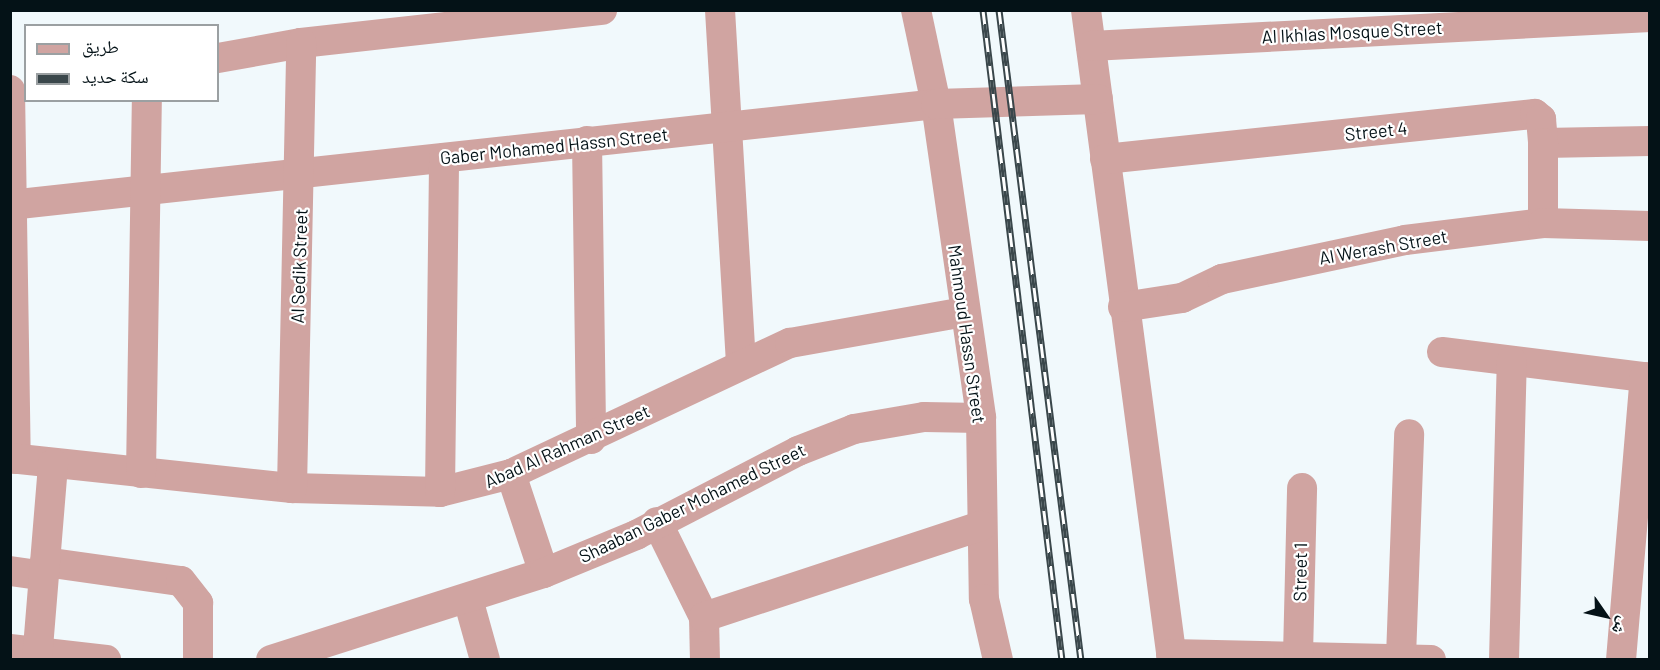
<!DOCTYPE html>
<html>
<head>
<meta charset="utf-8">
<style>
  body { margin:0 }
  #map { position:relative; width:1660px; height:670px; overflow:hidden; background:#f1f9fc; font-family:Barlow,"Noto Naskh Arabic",sans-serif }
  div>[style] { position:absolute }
  .minor>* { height:30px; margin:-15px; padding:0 15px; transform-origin:15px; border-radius:15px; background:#d0a4a1 }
  .rail>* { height:7px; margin-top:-3.5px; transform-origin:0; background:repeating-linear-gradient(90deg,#fff 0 14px,#3a474b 0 28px); box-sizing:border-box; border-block:2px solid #3a474b }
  span { translate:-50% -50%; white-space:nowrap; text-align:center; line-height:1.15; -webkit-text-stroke:4.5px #fff; paint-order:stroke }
  .street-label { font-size:18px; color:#041217 }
  .frame { position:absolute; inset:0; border:12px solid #041217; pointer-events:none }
  .legend { position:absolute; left:24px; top:24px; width:195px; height:78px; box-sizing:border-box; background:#fff; border:2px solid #9ba0a2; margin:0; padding:8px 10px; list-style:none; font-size:18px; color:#041217 }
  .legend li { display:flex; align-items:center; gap:12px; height:30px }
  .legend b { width:30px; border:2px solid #9ba0a2 }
  .north { position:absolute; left:1576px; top:586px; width:60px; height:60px; -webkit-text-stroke:4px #fff; paint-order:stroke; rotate:124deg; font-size:16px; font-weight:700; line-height:24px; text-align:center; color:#041217 }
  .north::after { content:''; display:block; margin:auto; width:21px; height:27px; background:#041217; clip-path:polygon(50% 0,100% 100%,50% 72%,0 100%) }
</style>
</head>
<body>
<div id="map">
  <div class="minor">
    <i style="left:720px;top:10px;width:356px;rotate:86.6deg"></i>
    <i style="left:916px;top:10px;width:96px;rotate:78deg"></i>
    <i style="left:936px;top:104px;width:317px;rotate:81.8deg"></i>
    <i style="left:981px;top:418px;width:181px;rotate:89.1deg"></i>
    <i style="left:984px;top:599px;width:63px;rotate:77.1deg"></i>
    <i style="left:1086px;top:10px;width:656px;rotate:82.46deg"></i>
    <i style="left:1091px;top:46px;width:560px;rotate:-2.97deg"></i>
    <i style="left:218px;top:58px;width:84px;rotate:-10.2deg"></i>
    <i style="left:301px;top:43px;width:303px;rotate:-6.3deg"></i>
    <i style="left:10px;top:90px;width:369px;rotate:89.1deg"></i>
    <i style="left:587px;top:141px;width:298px;rotate:89.2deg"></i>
    <i style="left:1543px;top:143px;width:107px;rotate:-1.1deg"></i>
    <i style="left:1105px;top:159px;width:432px;rotate:-6deg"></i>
    <i style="left:1535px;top:114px;width:8px;rotate:40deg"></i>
    <i style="left:1541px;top:119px;width:24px;rotate:85deg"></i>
    <i style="left:1543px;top:143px;width:80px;rotate:90deg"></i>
    <i style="left:10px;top:205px;width:931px;rotate:-6.22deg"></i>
    <i style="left:936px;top:104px;width:162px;rotate:-1.8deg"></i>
    <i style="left:1123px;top:307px;width:60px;rotate:-8.7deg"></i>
    <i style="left:1182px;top:298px;width:44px;rotate:-25.4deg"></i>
    <i style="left:1222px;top:279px;width:187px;rotate:-12deg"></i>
    <i style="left:1405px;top:240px;width:139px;rotate:-7deg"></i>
    <i style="left:1543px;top:223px;width:107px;rotate:1.6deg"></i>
    <i style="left:1442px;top:352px;width:210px;rotate:7.1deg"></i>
    <i style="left:10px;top:458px;width:284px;rotate:6.1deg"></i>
    <i style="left:292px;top:488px;width:148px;rotate:1.5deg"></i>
    <i style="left:440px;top:492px;width:73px;rotate:-14.2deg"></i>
    <i style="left:511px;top:474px;width:308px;rotate:-25.2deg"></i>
    <i style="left:790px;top:343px;width:177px;rotate:-10.1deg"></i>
    <i style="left:141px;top:473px;width:373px;rotate:-89.1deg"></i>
    <i style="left:511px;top:474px;width:104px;rotate:71.6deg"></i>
    <i style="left:292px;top:488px;width:445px;rotate:-88.8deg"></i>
    <i style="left:440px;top:492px;width:334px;rotate:-89.3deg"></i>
    <i style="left:657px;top:522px;width:106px;rotate:63.7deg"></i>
    <i style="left:704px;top:617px;width:43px;rotate:88.7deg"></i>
    <i style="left:45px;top:562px;width:137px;rotate:8deg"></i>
    <i style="left:181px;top:581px;width:28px;rotate:52deg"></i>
    <i style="left:198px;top:603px;width:57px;rotate:90deg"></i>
    <i style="left:10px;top:571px;width:34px;rotate:8deg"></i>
    <i style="left:468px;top:599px;width:63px;rotate:74.4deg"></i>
    <i style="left:704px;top:617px;width:292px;rotate:-18.2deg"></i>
    <i style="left:10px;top:649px;width:97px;rotate:6.5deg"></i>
    <i style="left:1171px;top:654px;width:260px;rotate:1.3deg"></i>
    <i style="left:1298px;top:655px;width:167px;rotate:-88.6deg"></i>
    <i style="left:1401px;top:657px;width:223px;rotate:-87.9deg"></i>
    <i style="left:37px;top:660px;width:197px;rotate:-85.3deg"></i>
    <i style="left:271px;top:660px;width:287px;rotate:-17.7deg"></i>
    <i style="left:544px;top:573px;width:100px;rotate:-22.4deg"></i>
    <i style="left:636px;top:535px;width:182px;rotate:-27.4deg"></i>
    <i style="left:798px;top:451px;width:60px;rotate:-21.4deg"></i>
    <i style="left:854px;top:429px;width:71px;rotate:-9.7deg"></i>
    <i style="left:924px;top:417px;width:57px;rotate:1deg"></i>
    <i style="left:1504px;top:660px;width:299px;rotate:-88.5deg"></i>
    <i style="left:1621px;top:660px;width:284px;rotate:-85.2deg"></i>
  </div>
  <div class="rail">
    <i style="left:983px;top:10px;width:655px;rotate:83.07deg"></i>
    <i style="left:999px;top:10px;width:655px;rotate:82.81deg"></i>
  </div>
  <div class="street-label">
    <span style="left:1352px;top:32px;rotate:-3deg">Al Ikhlas Mosque Street</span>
    <span style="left:1376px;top:131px;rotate:-6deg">Street 4</span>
    <span style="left:554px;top:146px;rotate:-6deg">Gaber Mohamed Hassn Street</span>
    <span style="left:1383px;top:247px;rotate:-10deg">Al Werash Street</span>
    <span style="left:299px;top:266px;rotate:-88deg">Al Sedik Street</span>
    <span style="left:967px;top:334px;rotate:82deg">Mahmoud Hassn Street</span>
    <span style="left:567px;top:446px;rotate:-24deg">Abad Al Rahman Street</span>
    <span style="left:692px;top:503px;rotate:-26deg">Shaaban Gaber Mohamed Street</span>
    <span style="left:1300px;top:572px;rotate:-89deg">Street 1</span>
  </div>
  <div class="frame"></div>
  <ul class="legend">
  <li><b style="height:8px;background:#d0a4a1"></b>طريق</li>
  <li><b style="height:8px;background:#3a474b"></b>سكة حديد</li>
  </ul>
  <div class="north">ش</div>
</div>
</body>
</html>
